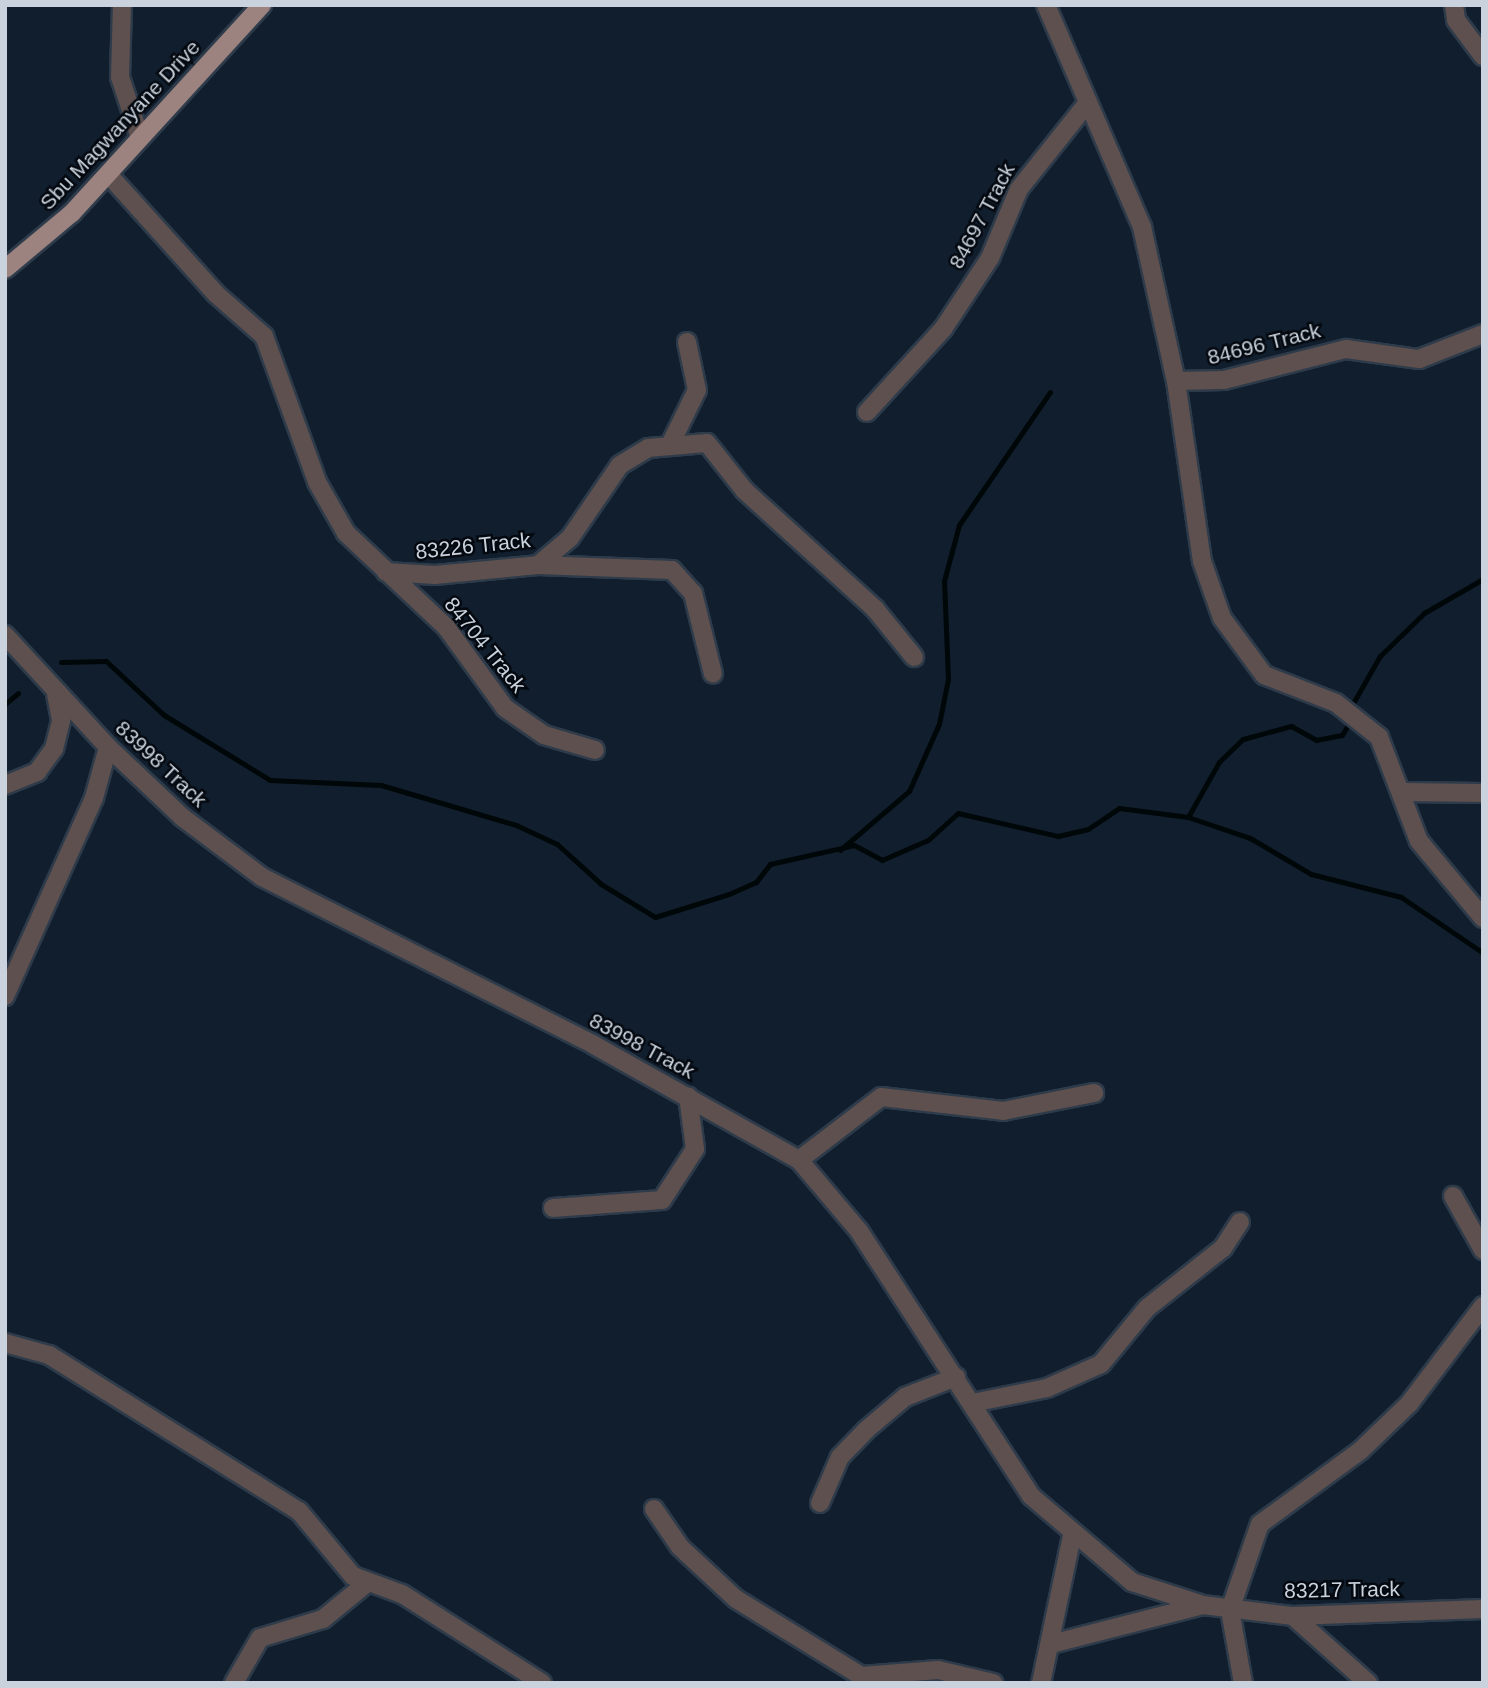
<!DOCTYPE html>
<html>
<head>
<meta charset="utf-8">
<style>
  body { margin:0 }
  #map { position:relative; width:1488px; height:1688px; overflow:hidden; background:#111e2e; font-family:Helvetica,sans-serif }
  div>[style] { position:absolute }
  .stream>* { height:5px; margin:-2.5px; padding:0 2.5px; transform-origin:2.5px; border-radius:2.5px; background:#000708 }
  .roads { filter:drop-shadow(2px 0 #2e3b4a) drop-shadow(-2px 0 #2e3b4a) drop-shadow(0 2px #2e3b4a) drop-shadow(0 -2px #2e3b4a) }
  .minor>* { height:18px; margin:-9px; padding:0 9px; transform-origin:9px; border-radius:9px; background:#5d504e }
  .major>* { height:18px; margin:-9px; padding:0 9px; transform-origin:9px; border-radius:9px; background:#9c8380 }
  span { translate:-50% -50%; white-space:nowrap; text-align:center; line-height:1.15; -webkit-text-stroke:5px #04080f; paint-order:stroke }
  .street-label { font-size:21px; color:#c9d2dd }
  .frame { position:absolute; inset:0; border:7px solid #c9d2dd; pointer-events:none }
</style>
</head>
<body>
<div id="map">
  <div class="stream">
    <i style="left:61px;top:662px;width:45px;rotate:-1.3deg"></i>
    <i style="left:106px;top:661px;width:79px;rotate:43deg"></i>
    <i style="left:164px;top:715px;width:124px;rotate:31.5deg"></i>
    <i style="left:270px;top:780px;width:111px;rotate:2.6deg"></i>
    <i style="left:381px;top:785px;width:141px;rotate:16.5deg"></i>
    <i style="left:516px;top:825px;width:45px;rotate:24.9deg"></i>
    <i style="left:557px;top:844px;width:59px;rotate:42.3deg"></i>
    <i style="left:601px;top:884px;width:63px;rotate:31.4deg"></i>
    <i style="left:655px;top:917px;width:77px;rotate:-17.3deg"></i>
    <i style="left:729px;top:894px;width:30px;rotate:-24deg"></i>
    <i style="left:756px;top:882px;width:23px;rotate:-52deg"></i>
    <i style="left:770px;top:864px;width:86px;rotate:-12.7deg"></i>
    <i style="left:854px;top:845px;width:32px;rotate:28deg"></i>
    <i style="left:882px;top:860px;width:50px;rotate:-23.5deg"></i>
    <i style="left:928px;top:840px;width:40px;rotate:-42deg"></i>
    <i style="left:958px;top:813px;width:103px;rotate:13deg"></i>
    <i style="left:1058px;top:836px;width:31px;rotate:-13deg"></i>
    <i style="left:1088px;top:829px;width:37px;rotate:-34deg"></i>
    <i style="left:1119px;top:808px;width:70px;rotate:7.4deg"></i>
    <i style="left:1188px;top:817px;width:63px;rotate:-60.6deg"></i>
    <i style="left:1219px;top:762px;width:33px;rotate:-44deg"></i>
    <i style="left:1243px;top:739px;width:50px;rotate:-15.2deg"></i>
    <i style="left:1291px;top:726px;width:29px;rotate:29deg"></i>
    <i style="left:1316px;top:740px;width:26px;rotate:-11deg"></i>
    <i style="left:1342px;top:735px;width:20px;rotate:-60deg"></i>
    <i style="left:5px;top:704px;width:17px;rotate:-40deg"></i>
    <i style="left:1352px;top:705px;width:56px;rotate:-60.3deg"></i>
    <i style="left:1380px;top:656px;width:62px;rotate:-44.3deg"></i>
    <i style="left:1424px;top:613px;width:68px;rotate:-30deg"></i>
    <i style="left:1188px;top:817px;width:65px;rotate:18.7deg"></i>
    <i style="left:1250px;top:838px;width:71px;rotate:30.5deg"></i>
    <i style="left:1311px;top:874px;width:93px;rotate:14.3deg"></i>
    <i style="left:1401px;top:897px;width:99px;rotate:34.3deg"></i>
    <i style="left:840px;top:850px;width:91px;rotate:-40.5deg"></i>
    <i style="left:909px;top:791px;width:73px;rotate:-65.9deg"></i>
    <i style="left:939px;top:724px;width:46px;rotate:-78.7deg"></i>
    <i style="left:948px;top:679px;width:98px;rotate:-92.3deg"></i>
    <i style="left:944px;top:581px;width:58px;rotate:-75deg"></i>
    <i style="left:959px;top:525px;width:161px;rotate:-55.6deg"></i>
  </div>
  <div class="roads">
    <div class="minor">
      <i style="left:122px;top:5px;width:72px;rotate:91.6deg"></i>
      <i style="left:120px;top:77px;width:64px;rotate:71.8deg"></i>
      <i style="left:1046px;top:5px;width:242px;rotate:66.6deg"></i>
      <i style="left:1142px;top:227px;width:158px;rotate:77.6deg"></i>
      <i style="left:1176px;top:381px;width:182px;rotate:81.8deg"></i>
      <i style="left:1202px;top:561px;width:60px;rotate:70.7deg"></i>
      <i style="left:1222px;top:618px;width:71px;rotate:53.6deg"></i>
      <i style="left:1264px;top:675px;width:77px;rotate:21.3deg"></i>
      <i style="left:1336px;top:703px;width:55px;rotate:38.3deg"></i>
      <i style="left:1379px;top:737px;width:111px;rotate:69deg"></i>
      <i style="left:1419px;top:841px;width:100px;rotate:50.3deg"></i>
      <i style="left:1454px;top:5px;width:15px;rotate:82deg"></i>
      <i style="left:1456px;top:20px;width:45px;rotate:53.1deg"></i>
      <i style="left:108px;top:174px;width:161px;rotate:48deg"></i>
      <i style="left:216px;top:294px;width:64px;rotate:41.2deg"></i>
      <i style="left:264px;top:336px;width:155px;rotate:70deg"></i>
      <i style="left:317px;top:482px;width:59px;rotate:60.4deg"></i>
      <i style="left:346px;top:533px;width:137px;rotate:43.2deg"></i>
      <i style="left:446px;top:627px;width:100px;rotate:53.9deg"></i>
      <i style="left:505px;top:708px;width:47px;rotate:34.7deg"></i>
      <i style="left:544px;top:735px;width:53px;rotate:16.4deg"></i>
      <i style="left:1176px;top:381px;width:48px;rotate:-1.2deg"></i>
      <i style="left:1224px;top:380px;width:126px;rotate:-14.3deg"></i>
      <i style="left:1346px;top:349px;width:74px;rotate:7.8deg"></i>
      <i style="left:1419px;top:359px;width:69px;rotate:-21.3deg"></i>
      <i style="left:867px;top:412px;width:113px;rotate:-47.5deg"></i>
      <i style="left:943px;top:329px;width:85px;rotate:-56.5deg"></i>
      <i style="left:990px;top:258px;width:75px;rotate:-67.2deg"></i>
      <i style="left:1019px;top:189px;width:106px;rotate:-51.5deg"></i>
      <i style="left:670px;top:445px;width:61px;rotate:-63.9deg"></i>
      <i style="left:697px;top:390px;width:49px;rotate:-101.8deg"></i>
      <i style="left:538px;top:565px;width:134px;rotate:2.1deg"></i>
      <i style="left:672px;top:570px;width:31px;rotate:48deg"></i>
      <i style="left:693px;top:593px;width:83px;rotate:76.1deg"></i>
      <i style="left:386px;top:572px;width:49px;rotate:3.5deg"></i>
      <i style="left:435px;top:575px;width:103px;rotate:-5.5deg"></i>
      <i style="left:538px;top:565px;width:42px;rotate:-40.2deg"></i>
      <i style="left:570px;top:538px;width:88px;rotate:-55.6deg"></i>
      <i style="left:620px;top:465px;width:33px;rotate:-31deg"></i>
      <i style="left:648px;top:448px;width:59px;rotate:-4.8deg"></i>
      <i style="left:707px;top:443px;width:61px;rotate:51.6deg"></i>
      <i style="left:745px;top:491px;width:176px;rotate:42.2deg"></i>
      <i style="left:875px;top:609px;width:62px;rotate:50.9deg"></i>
      <i style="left:5px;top:635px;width:152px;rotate:47.4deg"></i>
      <i style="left:108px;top:747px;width:102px;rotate:43.4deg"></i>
      <i style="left:182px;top:817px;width:100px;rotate:36.9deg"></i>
      <i style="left:262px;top:877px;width:372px;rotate:26.8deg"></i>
      <i style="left:594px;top:1045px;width:235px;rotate:29.3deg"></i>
      <i style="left:799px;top:1160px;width:93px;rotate:49.8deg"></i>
      <i style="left:859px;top:1231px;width:316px;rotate:57deg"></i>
      <i style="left:1031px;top:1496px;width:133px;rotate:40.4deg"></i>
      <i style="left:1132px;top:1582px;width:75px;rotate:17.9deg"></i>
      <i style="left:1203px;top:1605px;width:91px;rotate:7deg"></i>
      <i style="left:1293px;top:1616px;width:190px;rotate:-2.1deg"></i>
      <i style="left:5px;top:785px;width:35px;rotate:-22deg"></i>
      <i style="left:37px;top:772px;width:29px;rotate:-54deg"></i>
      <i style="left:54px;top:749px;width:30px;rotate:-76deg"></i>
      <i style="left:61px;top:720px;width:26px;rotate:-101deg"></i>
      <i style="left:1405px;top:792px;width:78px;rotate:0.7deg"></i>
      <i style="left:5px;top:996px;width:217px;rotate:-65.8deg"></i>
      <i style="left:94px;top:798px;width:53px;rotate:-74.6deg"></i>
      <i style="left:799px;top:1160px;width:103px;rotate:-37.5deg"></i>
      <i style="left:881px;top:1097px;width:123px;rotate:6.5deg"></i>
      <i style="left:1003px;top:1111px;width:93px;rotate:-11.2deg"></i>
      <i style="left:1453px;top:1196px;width:62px;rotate:60.9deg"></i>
      <i style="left:553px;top:1208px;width:109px;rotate:-4.2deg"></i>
      <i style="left:662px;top:1200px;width:61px;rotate:-57.1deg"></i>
      <i style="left:695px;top:1149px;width:53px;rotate:-97.5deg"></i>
      <i style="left:5px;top:1343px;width:46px;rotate:15.3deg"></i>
      <i style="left:49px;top:1355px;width:295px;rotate:32deg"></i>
      <i style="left:299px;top:1511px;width:85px;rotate:50.3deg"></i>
      <i style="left:353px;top:1576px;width:52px;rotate:20.2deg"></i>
      <i style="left:402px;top:1594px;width:166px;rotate:32.4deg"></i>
      <i style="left:972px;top:1403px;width:76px;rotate:-11.3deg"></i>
      <i style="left:1047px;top:1388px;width:59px;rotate:-24deg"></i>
      <i style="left:1101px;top:1364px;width:72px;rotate:-50.6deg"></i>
      <i style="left:1147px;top:1308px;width:97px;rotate:-38.3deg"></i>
      <i style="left:1223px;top:1248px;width:31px;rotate:-57deg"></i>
      <i style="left:820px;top:1503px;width:50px;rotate:-66.5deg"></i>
      <i style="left:840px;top:1457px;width:37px;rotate:-46deg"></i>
      <i style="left:866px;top:1430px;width:51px;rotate:-40.2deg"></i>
      <i style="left:905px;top:1397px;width:55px;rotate:-21.4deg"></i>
      <i style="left:654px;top:1509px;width:46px;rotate:55.6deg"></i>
      <i style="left:680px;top:1547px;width:76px;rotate:42.9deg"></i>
      <i style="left:736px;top:1599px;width:147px;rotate:31.6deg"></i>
      <i style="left:861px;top:1676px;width:77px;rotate:-4.5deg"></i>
      <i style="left:938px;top:1670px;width:57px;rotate:13.3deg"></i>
      <i style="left:1293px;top:1616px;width:101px;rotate:41.8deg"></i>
      <i style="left:1051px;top:1644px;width:157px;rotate:-14.4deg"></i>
      <i style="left:234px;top:1683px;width:52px;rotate:-60deg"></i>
      <i style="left:260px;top:1638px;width:66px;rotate:-16.8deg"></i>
      <i style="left:323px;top:1619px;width:58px;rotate:-39.4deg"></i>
      <i style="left:1041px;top:1683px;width:150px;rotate:-78.1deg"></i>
      <i style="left:1243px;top:1683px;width:74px;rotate:-100.1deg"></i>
      <i style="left:1230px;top:1610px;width:91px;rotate:-70.8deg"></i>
      <i style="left:1260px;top:1524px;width:125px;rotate:-36.2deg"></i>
      <i style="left:1361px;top:1450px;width:66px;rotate:-43.8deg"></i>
      <i style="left:1409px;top:1404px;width:123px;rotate:-52.9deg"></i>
    </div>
    <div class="major">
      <i style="left:5px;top:269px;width:87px;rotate:-39.9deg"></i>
      <i style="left:72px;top:213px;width:282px;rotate:-47.6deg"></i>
    </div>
  </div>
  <div class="street-label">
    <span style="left:120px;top:125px;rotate:-47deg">Sbu Magwanyane Drive</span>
    <span style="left:982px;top:216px;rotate:-62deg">84697 Track</span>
    <span style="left:1264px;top:344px;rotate:-14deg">84696 Track</span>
    <span style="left:473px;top:546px;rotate:-6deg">83226 Track</span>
    <span style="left:485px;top:645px;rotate:51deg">84704 Track</span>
    <span style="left:161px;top:764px;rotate:43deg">83998 Track</span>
    <span style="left:642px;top:1046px;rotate:28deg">83998 Track</span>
    <span style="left:1342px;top:1590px;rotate:-1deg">83217 Track</span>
  </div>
  <div class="frame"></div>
</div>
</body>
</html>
